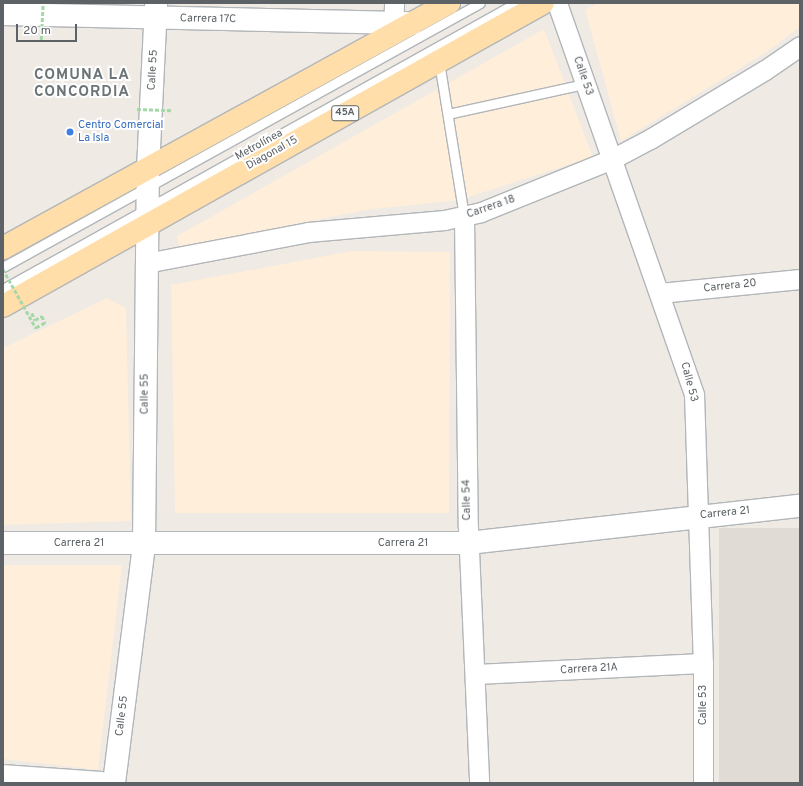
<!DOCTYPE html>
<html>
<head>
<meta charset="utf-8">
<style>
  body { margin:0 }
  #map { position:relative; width:803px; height:786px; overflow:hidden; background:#efeae4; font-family:Overpass,sans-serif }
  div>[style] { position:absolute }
  .commercial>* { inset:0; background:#feeeda }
  .education>* { inset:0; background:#e1dbd5; transform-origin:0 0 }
  .path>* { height:2.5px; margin-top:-1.25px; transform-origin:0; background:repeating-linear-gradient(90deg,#a4d8a6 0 4px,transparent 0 6px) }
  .roads { filter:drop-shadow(1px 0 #b2b6b9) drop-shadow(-1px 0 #b2b6b9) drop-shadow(0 1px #b2b6b9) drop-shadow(0 -1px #b2b6b9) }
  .service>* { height:9px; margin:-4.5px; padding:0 4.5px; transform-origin:4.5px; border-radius:4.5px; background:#fff }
  .minor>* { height:19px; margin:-9.5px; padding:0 9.5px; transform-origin:9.5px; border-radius:9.5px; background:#fff }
  .tertiary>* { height:22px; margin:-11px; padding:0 11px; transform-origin:11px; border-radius:11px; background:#fff }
  .primary>* { height:22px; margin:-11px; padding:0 11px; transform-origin:11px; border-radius:11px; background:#ffdea9 }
  .path-bridge>* { height:2.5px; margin-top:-1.25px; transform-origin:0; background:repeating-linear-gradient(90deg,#a4d8a6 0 4px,transparent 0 6px) }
  .dots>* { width:11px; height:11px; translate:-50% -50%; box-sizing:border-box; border:2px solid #fff; border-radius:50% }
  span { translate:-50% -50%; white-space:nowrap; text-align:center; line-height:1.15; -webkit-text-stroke:4px #fff; paint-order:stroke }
  .shield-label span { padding:1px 3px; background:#fff; border:1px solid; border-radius:3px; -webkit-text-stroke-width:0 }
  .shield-label { font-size:10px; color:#5c6265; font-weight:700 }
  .street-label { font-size:11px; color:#5c6265 }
  .shop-label { font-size:11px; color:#366cbe }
  .left { translate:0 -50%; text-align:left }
  .district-label { font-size:15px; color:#6d7477; font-weight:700; letter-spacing:1px }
  .frame { position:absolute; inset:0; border:4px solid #5c6265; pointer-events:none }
  .scale { position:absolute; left:16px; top:24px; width:61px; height:18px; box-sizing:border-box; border:2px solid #5c6265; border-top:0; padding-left:5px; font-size:12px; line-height:14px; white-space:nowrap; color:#5c6265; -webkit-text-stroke:3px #fff; paint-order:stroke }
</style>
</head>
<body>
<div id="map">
  <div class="commercial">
    <i style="clip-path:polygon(598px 3px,800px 3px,800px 27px,768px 51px,621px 141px,585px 10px)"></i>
    <i style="clip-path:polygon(544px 29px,593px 157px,459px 200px,366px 210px,179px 248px,177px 236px)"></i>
    <i style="clip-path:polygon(352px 251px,450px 252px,449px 513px,175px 513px,171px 285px)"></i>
    <i style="clip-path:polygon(107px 298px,126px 308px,131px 521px,3px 525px,3px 348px)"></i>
    <i style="clip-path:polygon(3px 565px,122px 565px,98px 770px,3px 759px)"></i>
  </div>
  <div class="education">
    <i style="left:800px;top:528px;width:255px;height:81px;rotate:90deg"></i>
  </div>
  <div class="path">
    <i style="left:32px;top:313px;width:8px;rotate:67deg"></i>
    <i style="left:35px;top:320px;width:8px;rotate:-30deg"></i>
    <i style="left:42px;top:316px;width:8px;rotate:67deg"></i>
    <i style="left:45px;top:323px;width:10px;rotate:151deg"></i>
  </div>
  <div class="roads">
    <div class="service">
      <i style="left:439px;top:62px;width:157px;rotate:80.8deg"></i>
      <i style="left:448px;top:114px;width:140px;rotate:-12.4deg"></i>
      <i style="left:3px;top:267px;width:545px;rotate:-28.96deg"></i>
      <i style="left:3px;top:289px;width:587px;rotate:-29.14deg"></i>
    </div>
    <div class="minor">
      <i style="left:557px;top:3px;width:414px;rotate:70.7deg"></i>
      <i style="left:694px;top:394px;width:269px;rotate:88.1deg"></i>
      <i style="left:703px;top:663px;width:120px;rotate:90deg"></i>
      <i style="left:393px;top:34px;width:31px;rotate:-88deg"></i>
      <i style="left:464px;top:217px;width:310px;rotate:89.3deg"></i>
      <i style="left:468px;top:527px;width:256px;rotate:87.5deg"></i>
      <i style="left:146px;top:263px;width:165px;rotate:-10.8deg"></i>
      <i style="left:308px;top:232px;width:137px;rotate:-5deg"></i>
      <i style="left:444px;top:220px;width:38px;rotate:-12deg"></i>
      <i style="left:481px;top:212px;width:141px;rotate:-22deg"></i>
      <i style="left:612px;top:159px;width:43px;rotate:-27.8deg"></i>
      <i style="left:650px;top:139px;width:134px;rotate:-31deg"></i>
      <i style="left:765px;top:70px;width:42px;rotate:-34.4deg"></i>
      <i style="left:659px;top:293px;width:142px;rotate:-5.7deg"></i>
      <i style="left:475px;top:674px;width:228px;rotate:-2.8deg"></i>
    </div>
    <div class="tertiary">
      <i style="left:3px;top:14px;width:410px;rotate:1.3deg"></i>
      <i style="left:3px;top:543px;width:465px"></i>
      <i style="left:468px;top:543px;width:334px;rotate:-6.4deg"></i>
      <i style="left:3px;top:776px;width:98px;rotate:4.1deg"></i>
      <i style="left:114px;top:783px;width:241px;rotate:-82.8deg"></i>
      <i style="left:144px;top:544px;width:375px;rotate:-89.4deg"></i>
      <i style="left:148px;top:169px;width:166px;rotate:-87.2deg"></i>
    </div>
    <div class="primary">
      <i style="left:3px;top:248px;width:509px;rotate:-28.78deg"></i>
      <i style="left:3px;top:306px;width:619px;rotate:-29.3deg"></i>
    </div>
  </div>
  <div class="path-bridge">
    <i style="left:41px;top:40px;width:37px;rotate:-87deg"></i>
    <i style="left:137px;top:109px;width:36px;rotate:2deg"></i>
    <i style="left:3px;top:269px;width:68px;rotate:60.8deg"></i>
  </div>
  <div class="dots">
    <i style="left:70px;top:132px;background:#3f7fe0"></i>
  </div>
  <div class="shield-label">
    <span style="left:345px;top:113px">45A</span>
  </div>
  <div class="street-label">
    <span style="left:208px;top:19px;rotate:1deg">Carrera 17C</span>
    <span style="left:153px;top:70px;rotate:-87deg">Calle 55</span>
    <span style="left:583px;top:76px;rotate:71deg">Calle 53</span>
    <span style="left:259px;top:145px;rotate:-29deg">Metrolínea</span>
    <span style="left:272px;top:153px;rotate:-29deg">Diagonal 15</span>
    <span style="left:491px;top:207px;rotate:-19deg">Carrera 18</span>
    <span style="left:730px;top:286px;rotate:-6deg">Carrera 20</span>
    <span style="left:689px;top:382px;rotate:75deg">Calle 53</span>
    <span style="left:145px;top:394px;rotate:-90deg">Calle 55</span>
    <span style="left:467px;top:500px;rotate:-91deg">Calle 54</span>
    <span style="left:725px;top:513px;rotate:-6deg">Carrera 21</span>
    <span style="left:79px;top:543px">Carrera 21</span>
    <span style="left:403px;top:543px">Carrera 21</span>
    <span style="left:589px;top:669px;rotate:-3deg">Carrera 21A</span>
    <span style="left:703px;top:705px;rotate:-90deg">Calle 53</span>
    <span style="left:122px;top:716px;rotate:-83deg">Calle 55</span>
  </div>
  <div class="shop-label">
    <span class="left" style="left:78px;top:132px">Centro Comercial<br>La Isla</span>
  </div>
  <div class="district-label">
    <span style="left:82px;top:84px">COMUNA LA<br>CONCORDIA</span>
  </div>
  <div class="frame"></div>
  <div class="scale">20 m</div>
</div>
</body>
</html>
